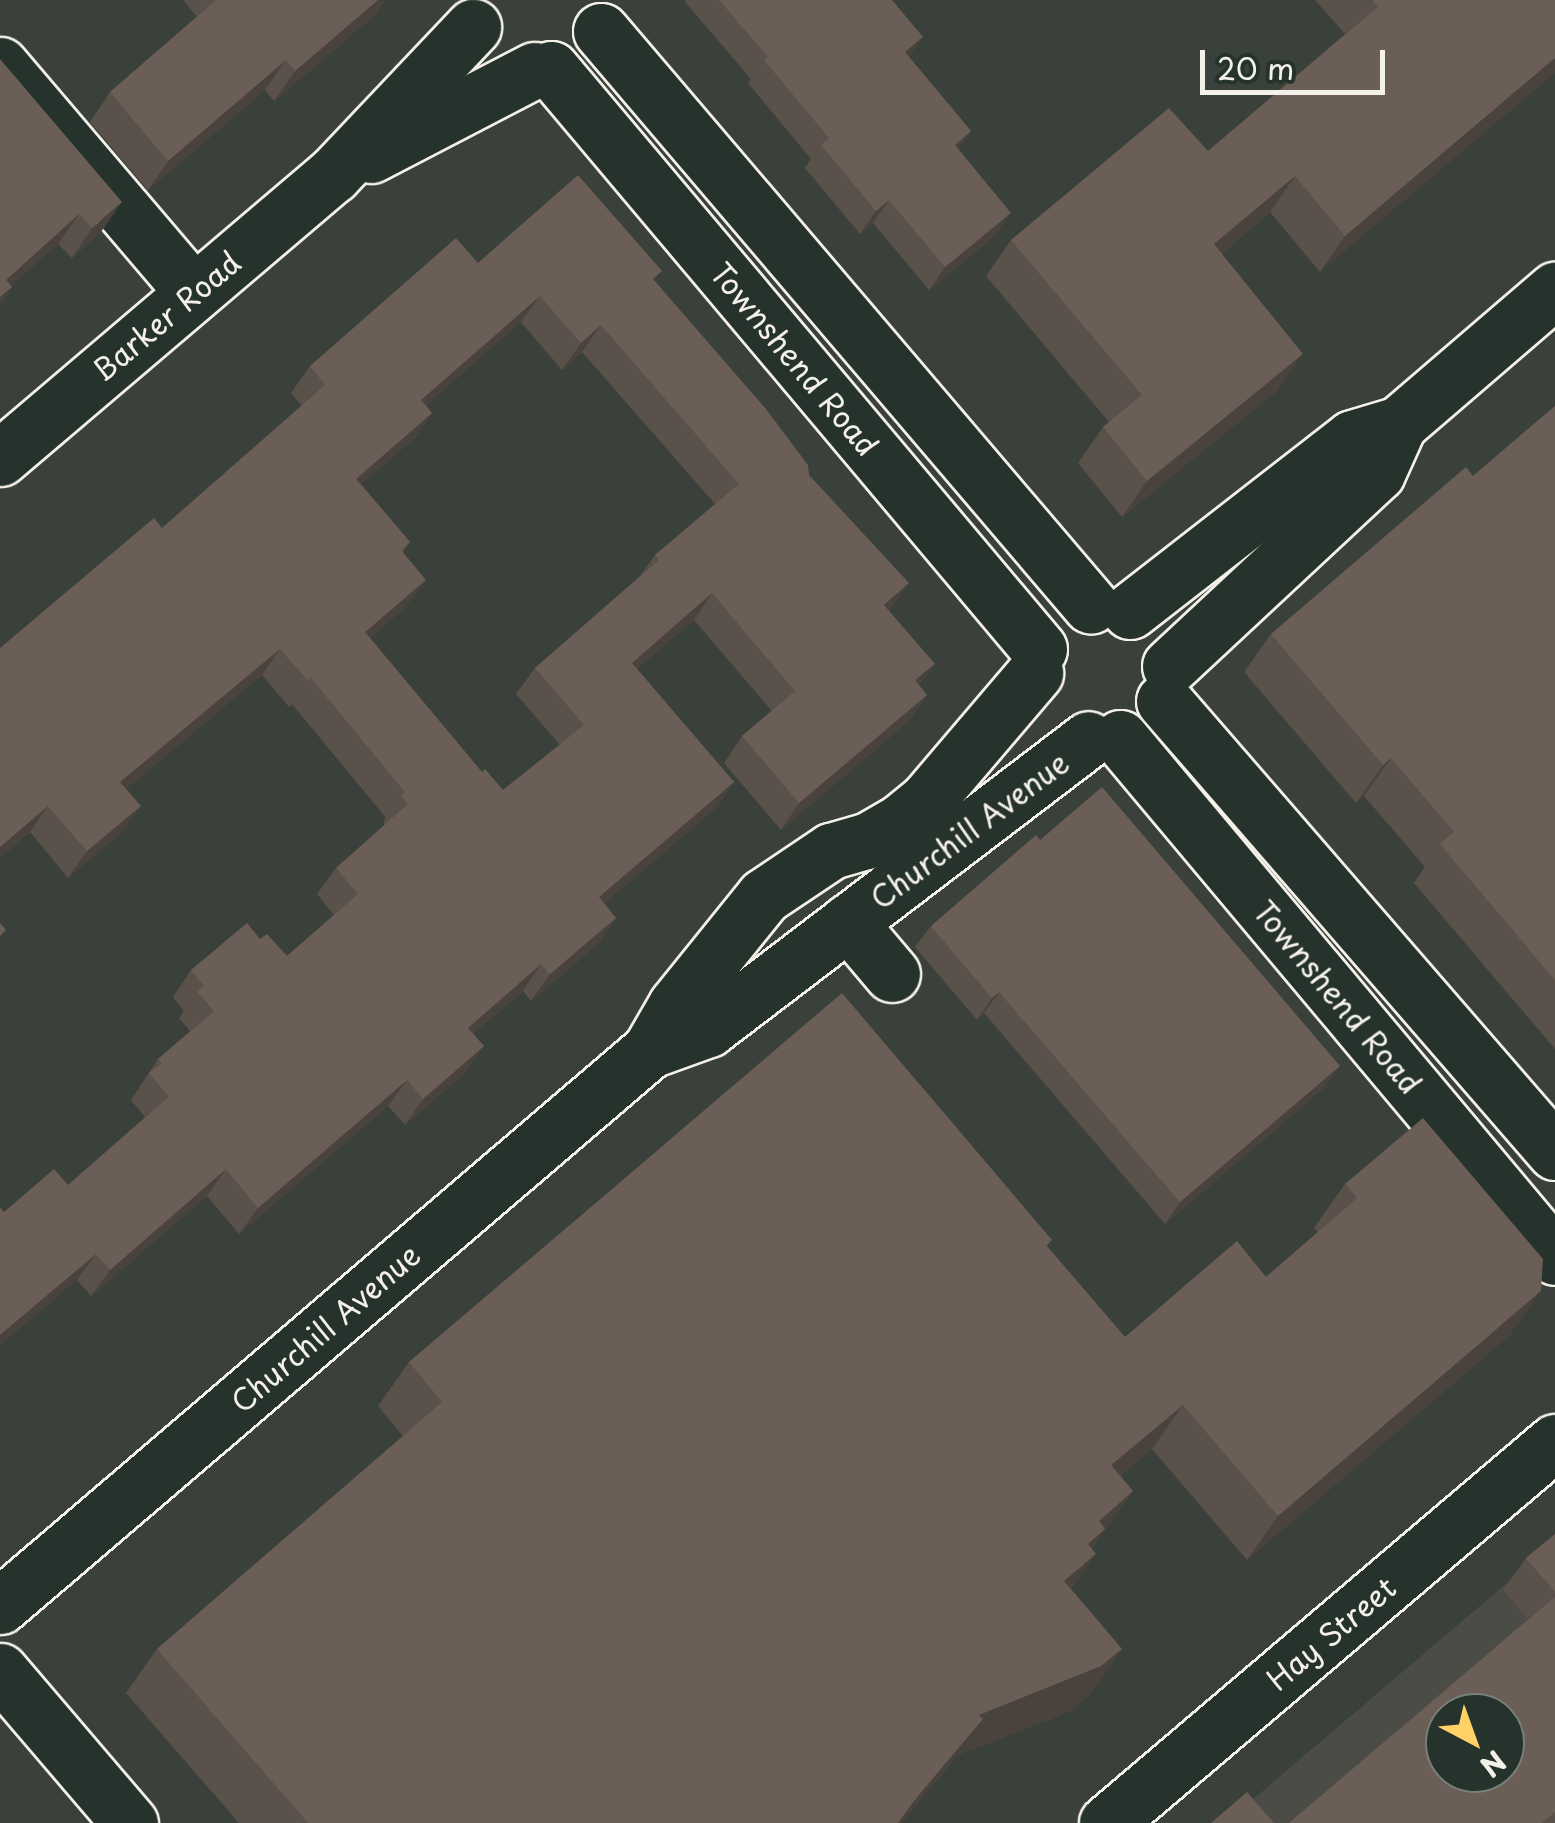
<!DOCTYPE html>
<html>
<head>
<meta charset="utf-8">
<style>
  body { margin:0 }
  #map { position:relative; width:1555px; height:1823px; overflow:hidden; background:#3a403a; font-family:"Playpen Sans",sans-serif }
  div>[style] { position:absolute }
  .built>* { inset:0; background:#4b4c46 }
  .roads { filter:drop-shadow(2px 0 #f4f1e8) drop-shadow(-2px 0 #f4f1e8) drop-shadow(0 2px #f4f1e8) drop-shadow(0 -2px #f4f1e8) }
  .minor>* { height:55px; margin:-27.5px; padding:0 27.5px; transform-origin:27.5px; border-radius:27.5px; background:#26332d }
  .major>* { height:55px; margin:-27.5px; padding:0 27.5px; transform-origin:27.5px; border-radius:27.5px; background:#26332d }
  .wall>* { inset:0; background:#5b514b }
  .shaded-wall>* { inset:0; background:#4a423d }
  .building>* { inset:0; background:#6a5e57 }
  span { translate:-50% -50%; white-space:nowrap; text-align:center; line-height:1.15; -webkit-text-stroke:8px #26332d; paint-order:stroke }
  .street-label { font-size:30px; color:#f4f1e8 }
  .north { position:absolute; left:1425px; top:1693px; width:100px; height:100px; box-sizing:border-box; background:#26332d; border:2px solid #787f78; border-radius:50%; rotate:139deg; font-size:28px; font-weight:700; line-height:40px; text-align:center; color:#f4f1e8 }
  .north::after { content:''; display:block; margin:auto; width:35px; height:45px; background:#ffd166; clip-path:polygon(50% 0,100% 100%,50% 72%,0 100%) }
  .scale { position:absolute; left:1200px; top:50px; width:185px; height:45px; box-sizing:border-box; border:5px solid #f4f1e8; border-top:0; padding-left:12px; font-size:30px; line-height:35px; white-space:nowrap; color:#f4f1e8; -webkit-text-stroke:8px #26332d; paint-order:stroke }
</style>
</head>
<body>
<div id="map">
  <div class="built">
    <i style="clip-path:polygon(evenodd,1555px 1542px,1555px 1823px,1225px 1823px,1555px 1542px,1445px 1713px,1505px 1713px,1505px 1773px,1445px 1773px,1445px 1713px)"></i>
  </div>
  <div class="roads">
    <div class="minor">
      <i style="left:601px;top:31px;width:755px;rotate:49.56deg"></i>
      <i style="left:0;top:65px;width:299px;rotate:49.6deg"></i>
      <i style="left:551px;top:69px;width:758px;rotate:49.92deg"></i>
      <i style="left:371px;top:155px;width:184px;rotate:-27.5deg"></i>
      <i style="left:0;top:458px;width:437px;rotate:-40.4deg"></i>
      <i style="left:333px;top:175px;width:204px;rotate:-46.6deg"></i>
      <i style="left:1130px;top:611px;width:281px;rotate:-37.9deg"></i>
      <i style="left:1352px;top:438px;width:49px;rotate:-16.6deg"></i>
      <i style="left:1399px;top:424px;width:206px;rotate:-40.7deg"></i>
      <i style="left:1170px;top:666px;width:283px;rotate:-43deg"></i>
      <i style="left:1377px;top:473px;width:54px;rotate:-65.8deg"></i>
      <i style="left:1164px;top:701px;width:597px;rotate:49.08deg"></i>
      <i style="left:1120px;top:738px;width:677px;rotate:50.03deg"></i>
      <i style="left:848px;top:922px;width:68px;rotate:49.8deg"></i>
      <i style="left:650px;top:1050px;width:62px;rotate:-19.9deg"></i>
      <i style="left:708px;top:1029px;width:478px;rotate:-37.3deg"></i>
      <i style="left:0;top:1606px;width:855px;rotate:-40.54deg"></i>
      <i style="left:650px;top:1050px;width:52px;rotate:-60deg"></i>
      <i style="left:676px;top:1005px;width:140px;rotate:-51.1deg"></i>
      <i style="left:764px;top:896px;width:81px;rotate:-33.9deg"></i>
      <i style="left:831px;top:851px;width:37px;rotate:-16deg"></i>
      <i style="left:867px;top:841px;width:38px;rotate:-30deg"></i>
      <i style="left:900px;top:822px;width:35px;rotate:-39deg"></i>
      <i style="left:927px;top:800px;width:167px;rotate:-49.6deg"></i>
      <i style="left:0;top:1671px;width:200px;rotate:49.5deg"></i>
    </div>
    <div class="major">
      <i style="left:1107px;top:1823px;width:588px;rotate:-40.38deg"></i>
    </div>
  </div>
  <div class="wall">
    <i style="clip-path:polygon(183px 0,385px 0,375px 15px,274px 101px,265px 90px,148px 190px,90px 122px,110px 92px,197px 17px)"></i>
    <i style="clip-path:polygon(686px 0,892px 0,909px 57px,971px 131px,958px 149px,995px 236px,929px 290px,873px 223px,860px 234px,805px 168px,811px 159px,748px 83px,751px 79px,685px 2px)"></i>
    <i style="clip-path:polygon(1315px 0,1555px 0,1320px 272px,1270px 212px,1222px 253px,1278px 390px,1122px 517px,1078px 463px,1103px 427px,1109px 422px,986px 276px,1011px 240px,1208px 151px,1345px 34px)"></i>
    <i style="clip-path:polygon(0 59px,101px 232px,72px 258px,58px 244px,11px 286px,12px 287px,0 305px)"></i>
    <i style="clip-path:polygon(evenodd,478px 263px,655px 281px,809px 475px,891px 609px,889px 611px,920px 686px,927px 695px,909px 721px,781px 830px,724px 763px,742px 736px,772px 711px,694px 620px,637px 669px,734px 782px,716px 808px,604px 904px,616px 918px,598px 944px,531px 1001px,523px 991px,473px 1034px,484px 1046px,465px 1073px,405px 1125px,388px 1106px,239px 1234px,207px 1196px,91px 1296px,77px 1280px,4px 1212px,68px 1185px,145px 1117px,131px 1100px,158px 1059px,190px 1031px,179px 1018px,184px 1011px,173px 997px,191px 970px,260px 939px,287px 956px,334px 915px,317px 894px,336px 868px,385px 825px,383px 822px,386px 818px,292px 704px,289px 707px,262px 675px,126px 789px,122px 832px,68px 878px,30px 832px,0 858px,0 648px,162px 528px,302px 406px,291px 393px,310px 366px,478px 263px,521px 322px,562px 370px,582px 352px,715px 504px,655px 555px,640px 576px,535px 668px,516px 694px,560px 745px,503px 790px,482px 772px,370px 638px,407px 606px,403px 552px,410px 542px,361px 484px,414px 439px,432px 413px,426px 405px,521px 322px)"></i>
    <i style="clip-path:polygon(1555px 406px,1555px 1049px,1414px 883px,1425px 867px,1364px 796px,1356px 803px,1244px 672px,1271px 634px,1473px 476px)"></i>
    <i style="clip-path:polygon(931px 926px,1325px 1087px,1165px 1224px,984px 1013px,977px 1020px,915px 947px)"></i>
    <i style="clip-path:polygon(1345px 1184px,1510px 1335px,1247px 1560px,1152px 1449px,1120px 1476px,1133px 1491px,1091px 1549px,1071px 1589px,1122px 1649px,1091px 1693px,1071px 1711px,958px 1755px,901px 1823px,239px 1823px,126px 1693px,157px 1649px,403px 1436px,378px 1406px,409px 1362px,1052px 1240px,1047px 1246px,1125px 1337px,1266px 1277px,1318px 1232px,1314px 1228px)"></i>
    <i style="clip-path:polygon(1555px 1534px,1555px 1823px,1289px 1823px,1528px 1619px,1503px 1590px,1526px 1558px)"></i>
  </div>
  <div class="shaded-wall">
    <i style="clip-path:polygon(378px 0,385px 0,375px 15px,274px 101px,295px 71px)"></i>
    <i style="clip-path:polygon(923px 37px,907px 60px,905px 52px)"></i>
    <i style="clip-path:polygon(1555px 58px,1555px 73px,1320px 272px,1345px 236px)"></i>
    <i style="clip-path:polygon(286px 60px,265px 90px,148px 190px,168px 161px)"></i>
    <i style="clip-path:polygon(971px 131px,955px 154px,955px 145px)"></i>
    <i style="clip-path:polygon(1295px 176px,1270px 212px,1189px 280px,1214px 244px)"></i>
    <i style="clip-path:polygon(889px 200px,873px 223px,860px 234px,876px 211px)"></i>
    <i style="clip-path:polygon(122px 202px,101px 232px,72px 258px,92px 228px)"></i>
    <i style="clip-path:polygon(1011px 213px,995px 236px,929px 290px,945px 267px)"></i>
    <i style="clip-path:polygon(79px 214px,58px 244px,0 296px,6px 280px)"></i>
    <i style="clip-path:polygon(12px 287px,0 305px,0 297px)"></i>
    <i style="clip-path:polygon(540px 296px,521px 322px,402px 426px,421px 400px)"></i>
    <i style="clip-path:polygon(601px 325px,582px 352px,562px 370px,581px 343px)"></i>
    <i style="clip-path:polygon(1303px 354px,1278px 390px,1122px 517px,1147px 481px)"></i>
    <i style="clip-path:polygon(432px 413px,414px 439px,338px 505px,356px 479px)"></i>
    <i style="clip-path:polygon(426px 580px,407px 606px,346px 659px,365px 632px)"></i>
    <i style="clip-path:polygon(909px 583px,891px 609px,865px 632px,884px 605px)"></i>
    <i style="clip-path:polygon(712px 593px,694px 620px,614px 689px,632px 663px)"></i>
    <i style="clip-path:polygon(280px 649px,262px 675px,102px 809px,120px 782px)"></i>
    <i style="clip-path:polygon(935px 664px,916px 690px,915px 680px)"></i>
    <i style="clip-path:polygon(927px 695px,909px 721px,781px 830px,799px 803px)"></i>
    <i style="clip-path:polygon(1391px 758px,1364px 796px,1356px 803px,1383px 765px)"></i>
    <i style="clip-path:polygon(734px 782px,716px 808px,581px 924px,599px 897px)"></i>
    <i style="clip-path:polygon(48px 806px,30px 832px,0 858px,0 847px)"></i>
    <i style="clip-path:polygon(141px 806px,122px 832px,68px 878px,87px 851px)"></i>
    <i style="clip-path:polygon(616px 918px,598px 944px,531px 1001px,550px 974px)"></i>
    <i style="clip-path:polygon(541px 964px,523px 991px,449px 1054px,468px 1028px)"></i>
    <i style="clip-path:polygon(999px 992px,984px 1013px,977px 1020px,992px 998px)"></i>
    <i style="clip-path:polygon(484px 1046px,465px 1073px,405px 1125px,423px 1099px)"></i>
    <i style="clip-path:polygon(1340px 1066px,1325px 1087px,1165px 1224px,1180px 1202px)"></i>
    <i style="clip-path:polygon(407px 1080px,388px 1106px,239px 1234px,258px 1208px)"></i>
    <i style="clip-path:polygon(226px 1169px,207px 1196px,91px 1296px,110px 1270px)"></i>
    <i style="clip-path:polygon(96px 1254px,77px 1280px,0 1346px,0 1335px)"></i>
    <i style="clip-path:polygon(1541px 1291px,1510px 1335px,1247px 1560px,1278px 1516px)"></i>
    <i style="clip-path:polygon(1183px 1405px,1152px 1449px,1081px 1509px,1111px 1465px)"></i>
    <i style="clip-path:polygon(1133px 1491px,1076px 1571px,1096px 1554px,1065px 1598px,1033px 1625px,1099px 1521px)"></i>
    <i style="clip-path:polygon(1122px 1649px,1091px 1693px,1071px 1711px,958px 1755px,901px 1823px,898px 1823px,979px 1715px)"></i>
  </div>
  <div class="building">
    <i style="clip-path:polygon(216px 0,378px 0,295px 71px,286px 60px,168px 161px,110px 92px)"></i>
    <i style="clip-path:polygon(719px 0,892px 0,923px 37px,905px 52px,971px 131px,955px 145px,1011px 213px,945px 267px,889px 200px,876px 211px,821px 145px,829px 138px,764px 60px,768px 57px)"></i>
    <i style="clip-path:polygon(1372px 0,1555px 0,1555px 58px,1345px 236px,1295px 176px,1214px 244px,1303px 354px,1147px 481px,1103px 427px,1142px 395px,1011px 240px,1169px 108px,1208px 151px,1378px 7px)"></i>
    <i style="clip-path:polygon(0 59px,122px 202px,92px 228px,79px 214px,6px 280px,12px 287px,0 297px)"></i>
    <i style="clip-path:polygon(evenodd,578px 175px,662px 271px,653px 279px,766px 409px,808px 465px,809px 475px,909px 583px,884px 605px,935px 664px,915px 680px,927px 695px,799px 803px,742px 736px,795px 691px,712px 593px,632px 663px,734px 782px,599px 897px,616px 918px,550px 974px,541px 964px,468px 1028px,484px 1046px,423px 1099px,407px 1080px,258px 1208px,226px 1169px,110px 1270px,96px 1254px,0 1335px,0 1207px,4px 1212px,54px 1169px,68px 1185px,169px 1097px,149px 1073px,162px 1063px,158px 1059px,214px 1011px,197px 992px,204px 986px,191px 970px,247px 923px,260px 939px,267px 934px,287px 956px,358px 894px,336px 868px,408px 804px,401px 796px,405px 792px,311px 678px,308px 681px,280px 649px,120px 782px,141px 806px,87px 851px,48px 806px,0 847px,0 648px,154px 518px,162px 528px,325px 385px,310px 366px,456px 238px,478px 263px,578px 175px,540px 296px,581px 343px,601px 325px,739px 484px,655px 555px,659px 560px,535px 668px,584px 725px,503px 790px,485px 769px,482px 772px,365px 632px,426px 580px,401px 550px,410px 542px,356px 479px,432px 413px,421px 400px,540px 296px)"></i>
    <i style="clip-path:polygon(1555px 406px,1555px 980px,1440px 844px,1454px 832px,1391px 758px,1383px 765px,1271px 634px,1466px 467px,1473px 476px)"></i>
    <i style="clip-path:polygon(1102px 787px,1340px 1066px,1180px 1202px,999px 992px,992px 998px,931px 926px,1036px 835px,1040px 840px)"></i>
    <i style="clip-path:polygon(0 923px,6px 930px,0 936px)"></i>
    <i style="clip-path:polygon(842px 993px,1052px 1240px,1046px 1245px,1125px 1337px,1237px 1241px,1266px 1277px,1357px 1198px,1345px 1184px,1423px 1118px,1543px 1259px,1541px 1291px,1278px 1516px,1183px 1405px,1111px 1465px,1133px 1491px,1099px 1521px,1105px 1529px,1088px 1544px,1096px 1554px,1064px 1581px,1122px 1649px,1101px 1666px,979px 1715px,983px 1719px,912px 1803px,898px 1823px,308px 1823px,157px 1649px,442px 1402px,409px 1362px)"></i>
    <i style="clip-path:polygon(1555px 1534px,1555px 1592px,1526px 1558px)"></i>
    <i style="clip-path:polygon(evenodd,1555px 1597px,1555px 1812px,1542px 1823px,1289px 1823px,1555px 1597px,1445px 1713px,1505px 1713px,1505px 1773px,1445px 1773px,1445px 1713px)"></i>
    <i style="clip-path:polygon(1247px 1792px,1274px 1823px,1211px 1823px)"></i>
  </div>
  <div class="street-label">
    <span style="left:166px;top:316px;rotate:-40deg">Barker Road</span>
    <span style="left:795px;top:359px;rotate:50deg">Townshend Road</span>
    <span style="left:969px;top:830px;rotate:-37deg">Churchill Avenue</span>
    <span style="left:1338px;top:997px;rotate:50deg">Townshend Road</span>
    <span style="left:325px;top:1328px;rotate:-41deg">Churchill Avenue</span>
    <span style="left:1331px;top:1633px;rotate:-40deg">Hay Street</span>
  </div>
  <div class="north">N</div>
  <div class="scale">20 m</div>
</div>
</body>
</html>
